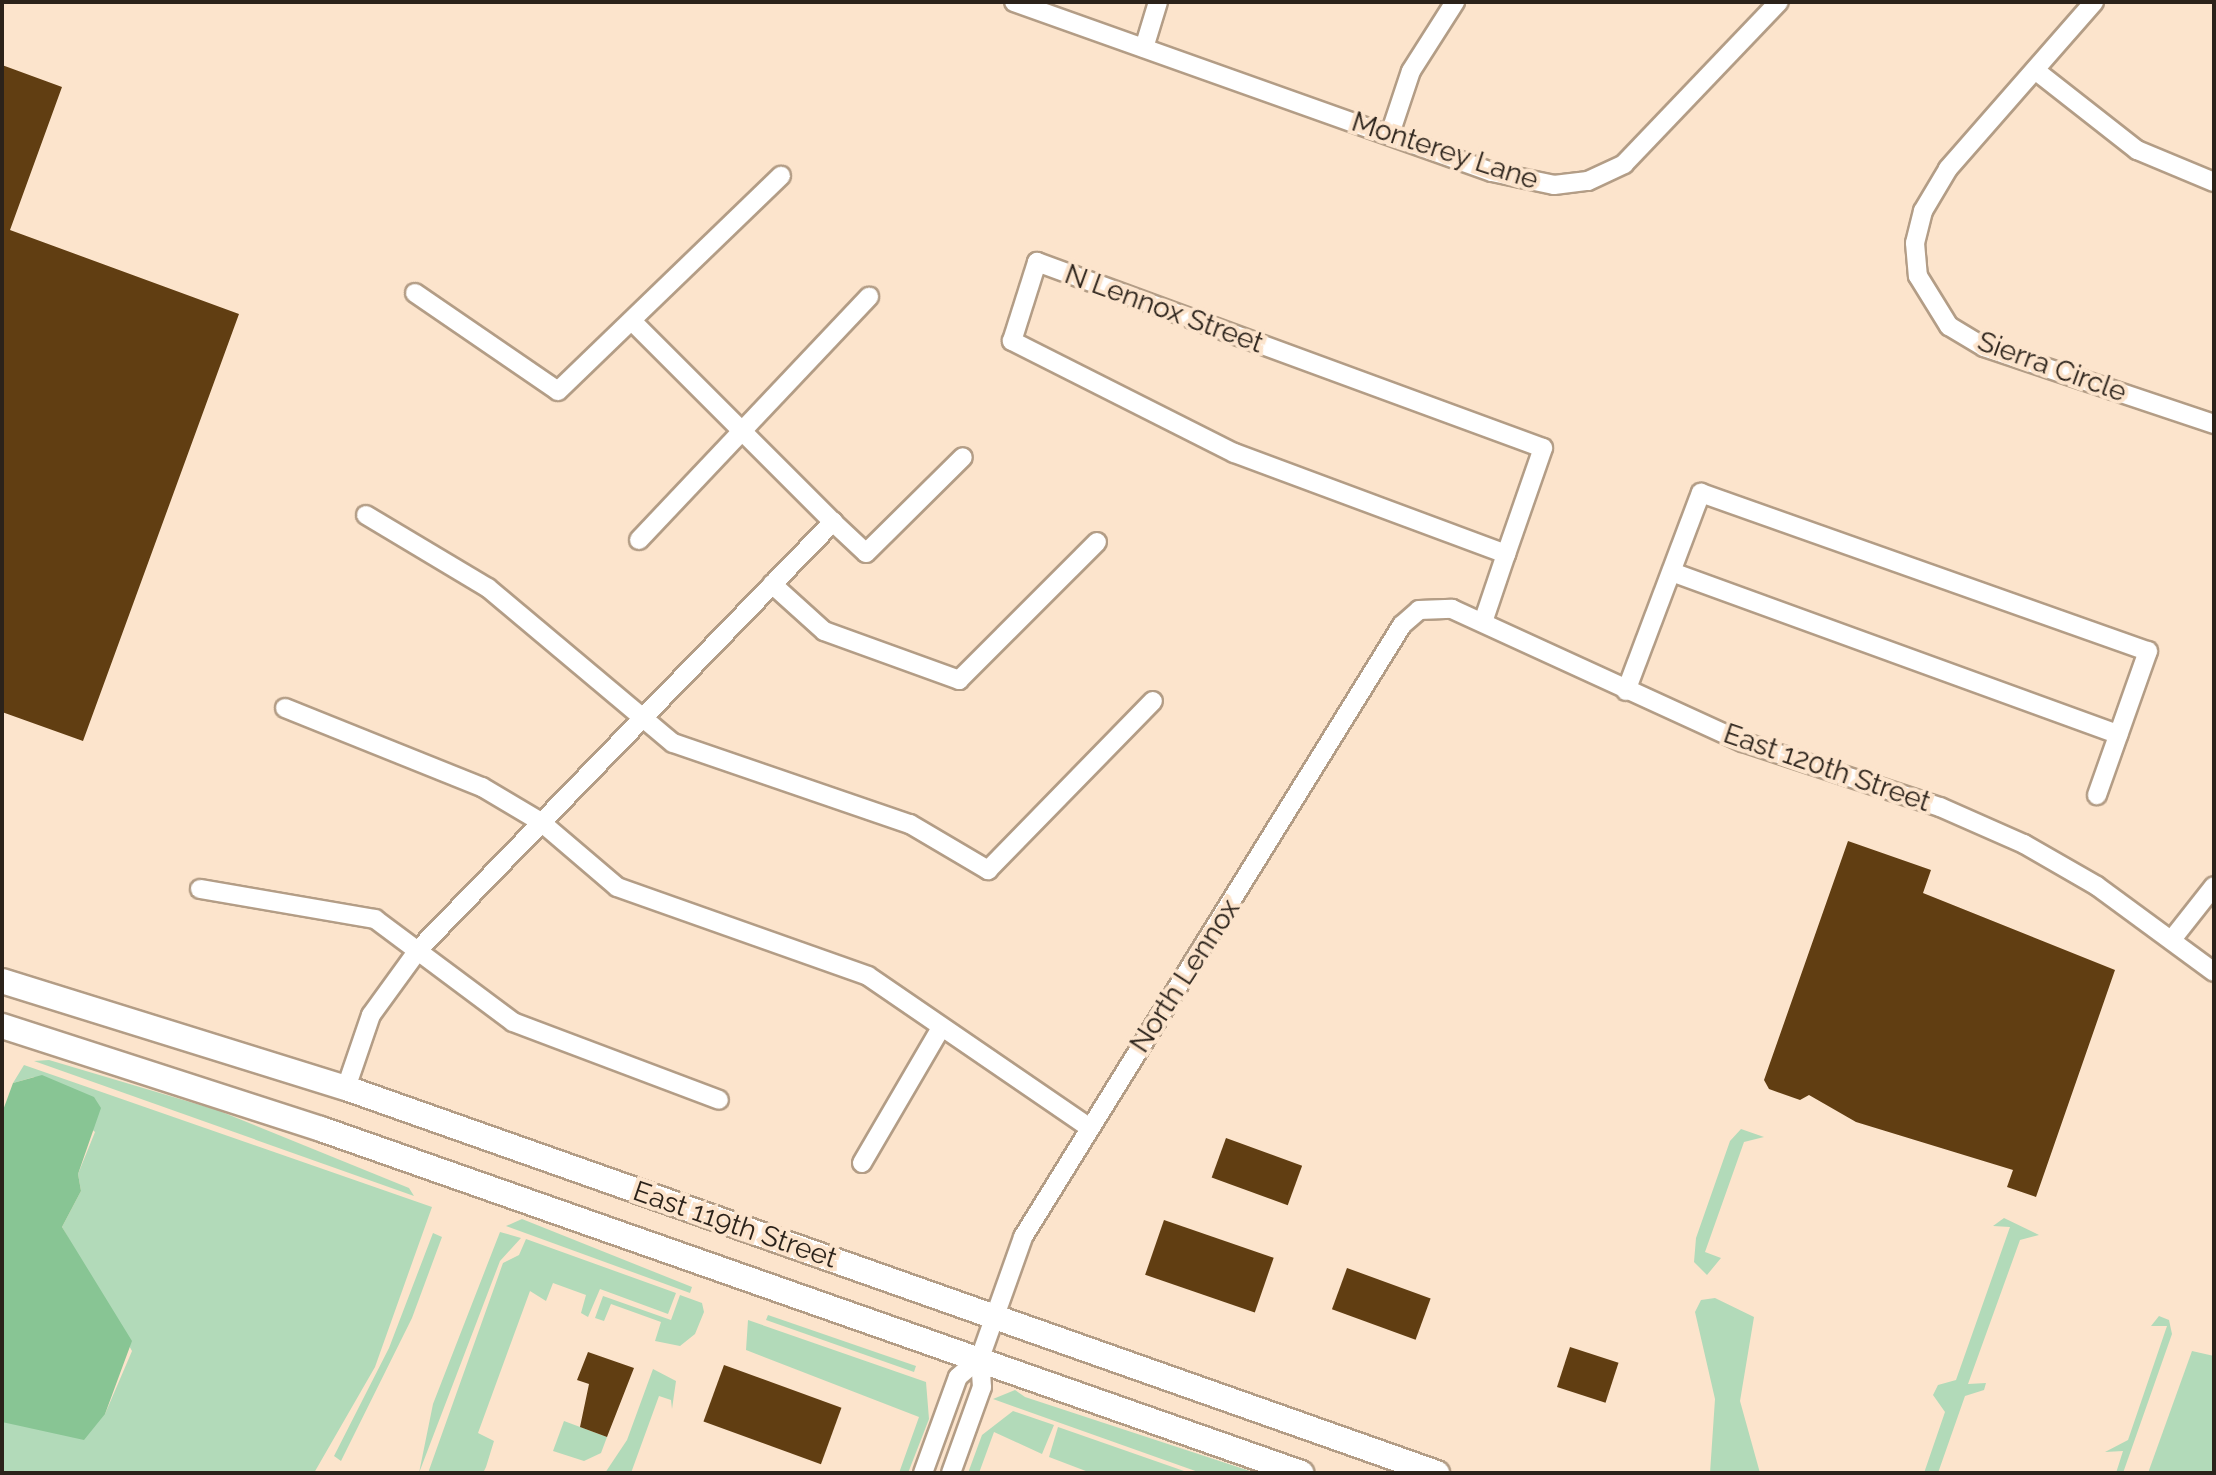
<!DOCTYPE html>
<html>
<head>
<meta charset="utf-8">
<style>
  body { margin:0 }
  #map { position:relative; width:2216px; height:1475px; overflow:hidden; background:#fce4cc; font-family:Raleway,sans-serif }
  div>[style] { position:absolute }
  .green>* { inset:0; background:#b2dab9 }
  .forest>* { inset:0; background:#88c594 }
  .building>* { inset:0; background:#613e12; transform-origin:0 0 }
  .roads { filter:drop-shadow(2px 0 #b39d86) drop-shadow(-2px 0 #b39d86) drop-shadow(0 2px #b39d86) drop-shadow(0 -2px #b39d86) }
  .minor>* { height:18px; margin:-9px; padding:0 9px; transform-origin:9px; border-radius:9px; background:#fff }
  .secondary>* { height:24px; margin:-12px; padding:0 12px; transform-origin:12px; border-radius:12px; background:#fff }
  span { translate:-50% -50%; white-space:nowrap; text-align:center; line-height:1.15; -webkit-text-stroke:8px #fce4cc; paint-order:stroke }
  .street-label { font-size:28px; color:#2b221a }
  .frame { position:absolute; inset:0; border:4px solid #2b221a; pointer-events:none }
</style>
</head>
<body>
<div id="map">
  <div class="green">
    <i style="clip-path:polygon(49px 1060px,217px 1110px,409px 1188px,414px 1196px,34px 1061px)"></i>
    <i style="clip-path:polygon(24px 1065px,432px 1207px,375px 1367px,314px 1473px,2px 1473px,2px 1422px,105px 1414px,132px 1351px,62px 1227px,81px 1191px,78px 1174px,95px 1132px,34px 1077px,13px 1083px)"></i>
    <i style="clip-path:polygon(1741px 1129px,1764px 1137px,1744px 1142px,1705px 1252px,1721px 1258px,1707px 1275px,1694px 1262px,1696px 1238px,1730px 1141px)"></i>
    <i style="clip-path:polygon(2004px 1218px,2039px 1235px,2020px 1240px,1968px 1384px,1986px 1383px,1984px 1390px,1965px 1396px,1938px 1473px,1924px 1473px,1945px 1412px,1933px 1395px,1938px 1385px,1956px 1380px,2010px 1227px,1993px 1226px)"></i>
    <i style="clip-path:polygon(522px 1219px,692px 1287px,690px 1293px,506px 1226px)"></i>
    <i style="clip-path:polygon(500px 1232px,521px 1238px,500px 1261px,419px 1473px,433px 1404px)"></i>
    <i style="clip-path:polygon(433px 1233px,442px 1237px,412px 1318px,341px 1461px,334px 1456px,389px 1348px)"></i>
    <i style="clip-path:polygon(526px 1239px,676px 1293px,668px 1314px,600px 1289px,588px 1317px,581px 1313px,586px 1295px,553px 1283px,546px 1301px,530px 1291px,478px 1433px,494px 1441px,486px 1467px,483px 1473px,428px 1473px,503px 1263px,519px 1255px)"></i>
    <i style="clip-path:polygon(680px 1295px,702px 1303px,704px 1312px,695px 1334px,680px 1346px,655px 1341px,661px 1322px,611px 1304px,604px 1321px,595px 1318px,603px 1296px,671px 1320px)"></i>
    <i style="clip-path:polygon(1715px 1298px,1754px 1317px,1740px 1401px,1760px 1473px,1710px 1473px,1715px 1399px,1695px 1312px,1701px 1300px)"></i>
    <i style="clip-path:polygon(768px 1315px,916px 1366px,914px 1372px,766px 1320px)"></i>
    <i style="clip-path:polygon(2159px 1316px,2169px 1320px,2172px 1334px,2123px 1473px,2116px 1473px,2123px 1451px,2105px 1452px,2128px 1440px,2167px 1326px,2151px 1326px)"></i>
    <i style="clip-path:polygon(748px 1320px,926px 1382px,929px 1419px,908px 1473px,899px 1473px,919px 1417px,746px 1350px)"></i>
    <i style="clip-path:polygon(2192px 1351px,2214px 1356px,2214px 1473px,2148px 1473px)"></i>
    <i style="clip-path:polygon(653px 1369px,676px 1381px,672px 1409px,671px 1400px,659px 1396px,631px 1473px,605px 1473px,627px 1440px)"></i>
    <i style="clip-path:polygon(1015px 1390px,1025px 1397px,1256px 1473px,1201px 1473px,993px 1399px)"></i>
    <i style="clip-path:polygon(1013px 1411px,1054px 1425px,1042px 1454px,994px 1432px,979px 1473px,968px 1473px,982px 1435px)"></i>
    <i style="clip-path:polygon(564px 1421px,607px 1437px,601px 1453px,584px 1461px,553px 1451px)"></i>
    <i style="clip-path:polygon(1058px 1427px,1184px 1471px,1183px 1473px,1091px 1473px,1049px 1457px)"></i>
  </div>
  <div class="forest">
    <i style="clip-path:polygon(42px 1075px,94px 1097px,101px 1108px,78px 1174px,81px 1191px,62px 1227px,132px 1341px,105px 1414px,84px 1440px,2px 1422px,2px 1113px,13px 1083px)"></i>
  </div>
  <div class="building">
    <i style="clip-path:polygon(2px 65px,62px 87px,10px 230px,239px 314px,83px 741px,2px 712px)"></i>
    <i style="clip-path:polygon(1848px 841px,1931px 870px,1923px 893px,2115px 970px,2036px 1197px,2007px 1187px,2013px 1170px,1856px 1122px,1809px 1095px,1800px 1100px,1769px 1089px,1764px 1080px)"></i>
    <i style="left:1226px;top:1138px;width:81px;height:42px;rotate:20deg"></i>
    <i style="left:1164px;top:1220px;width:116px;height:58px;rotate:19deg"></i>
    <i style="left:1347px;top:1268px;width:89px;height:44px;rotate:20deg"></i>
    <i style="left:1570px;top:1347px;width:51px;height:42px;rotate:18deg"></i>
    <i style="clip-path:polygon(588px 1352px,634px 1368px,607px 1437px,580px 1427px,589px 1384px,577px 1380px)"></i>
    <i style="left:724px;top:1365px;width:125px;height:60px;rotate:20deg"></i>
  </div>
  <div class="roads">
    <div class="minor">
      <i style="left:1014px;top:2px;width:507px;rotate:19.58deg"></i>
      <i style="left:1492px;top:172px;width:63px;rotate:11.8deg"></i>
      <i style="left:1554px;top:185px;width:34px;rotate:-7deg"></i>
      <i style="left:1588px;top:181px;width:40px;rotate:-25deg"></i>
      <i style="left:1624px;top:164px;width:224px;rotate:-46.3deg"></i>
      <i style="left:2094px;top:2px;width:222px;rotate:131.2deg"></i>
      <i style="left:1948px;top:169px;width:49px;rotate:120.8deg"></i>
      <i style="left:1923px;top:211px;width:33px;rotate:104deg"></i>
      <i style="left:1915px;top:243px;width:33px;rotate:85deg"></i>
      <i style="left:1918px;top:276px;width:59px;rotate:58.2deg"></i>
      <i style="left:1949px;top:326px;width:41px;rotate:31deg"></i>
      <i style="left:1984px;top:347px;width:243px;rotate:18.5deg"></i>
      <i style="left:1144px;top:48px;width:48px;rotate:-73.1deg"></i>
      <i style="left:2035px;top:70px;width:130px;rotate:38.1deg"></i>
      <i style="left:2137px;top:150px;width:83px;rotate:22.6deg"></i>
      <i style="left:1390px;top:134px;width:66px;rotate:-71.6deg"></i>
      <i style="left:1411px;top:71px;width:82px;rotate:-57.5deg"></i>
      <i style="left:415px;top:293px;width:173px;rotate:34.4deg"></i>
      <i style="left:558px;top:391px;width:310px;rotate:-44deg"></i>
      <i style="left:366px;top:515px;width:142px;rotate:30.9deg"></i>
      <i style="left:488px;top:588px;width:241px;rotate:40deg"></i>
      <i style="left:673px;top:743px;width:250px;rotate:18.9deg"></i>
      <i style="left:910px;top:824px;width:91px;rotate:30.5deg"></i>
      <i style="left:988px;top:870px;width:236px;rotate:-45.7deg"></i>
      <i style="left:833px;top:522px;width:45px;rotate:43.2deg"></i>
      <i style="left:866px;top:553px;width:136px;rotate:-44.7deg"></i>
      <i style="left:639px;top:540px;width:335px;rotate:-46.6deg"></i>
      <i style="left:1672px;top:572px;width:475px;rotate:20deg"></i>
      <i style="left:772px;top:584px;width:70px;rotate:42.1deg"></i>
      <i style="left:824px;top:631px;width:144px;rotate:19.9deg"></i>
      <i style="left:959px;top:680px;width:195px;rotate:-45deg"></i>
      <i style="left:1483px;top:622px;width:72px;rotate:-71.3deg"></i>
      <i style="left:1506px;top:554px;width:290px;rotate:-159.6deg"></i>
      <i style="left:1234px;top:453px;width:249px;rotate:-153.2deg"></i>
      <i style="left:1012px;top:341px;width:83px;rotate:-72.4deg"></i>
      <i style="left:1037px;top:262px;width:539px;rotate:20.18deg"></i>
      <i style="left:1543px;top:448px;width:112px;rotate:109.2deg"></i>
      <i style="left:1626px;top:691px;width:212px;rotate:-69.3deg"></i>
      <i style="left:1701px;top:493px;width:474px;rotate:19.5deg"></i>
      <i style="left:2148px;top:651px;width:153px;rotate:109.5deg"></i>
      <i style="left:285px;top:708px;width:212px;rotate:21.9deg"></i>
      <i style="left:482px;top:787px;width:69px;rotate:30.7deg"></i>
      <i style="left:541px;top:822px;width:100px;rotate:40.5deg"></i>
      <i style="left:617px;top:887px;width:266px;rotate:19.5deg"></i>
      <i style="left:868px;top:976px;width:265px;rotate:34.4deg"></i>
      <i style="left:200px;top:889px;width:178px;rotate:9.7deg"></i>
      <i style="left:375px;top:919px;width:172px;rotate:36.7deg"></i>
      <i style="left:513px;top:1022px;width:220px;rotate:20.7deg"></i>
      <i style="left:2173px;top:938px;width:66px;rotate:-51.7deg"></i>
      <i style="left:346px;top:1088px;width:77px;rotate:-71.1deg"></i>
      <i style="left:371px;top:1015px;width:82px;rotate:-54deg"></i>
      <i style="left:419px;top:949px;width:595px;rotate:-45.89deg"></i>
      <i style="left:833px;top:522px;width:280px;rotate:-135deg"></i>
      <i style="left:862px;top:1163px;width:156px;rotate:-59.7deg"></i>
      <i style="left:923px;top:1473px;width:102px;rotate:-70deg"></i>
      <i style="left:958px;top:1377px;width:29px;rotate:-41deg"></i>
      <i style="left:951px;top:1473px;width:91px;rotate:-70.2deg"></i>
      <i style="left:982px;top:1387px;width:29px;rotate:-94deg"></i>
      <i style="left:980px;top:1358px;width:128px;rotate:-70.4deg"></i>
      <i style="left:1023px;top:1237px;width:720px;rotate:-58.23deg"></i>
      <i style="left:1402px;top:625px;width:23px;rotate:-41deg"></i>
      <i style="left:1419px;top:610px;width:33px;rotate:-2deg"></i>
      <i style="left:1452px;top:609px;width:320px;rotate:24.6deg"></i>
      <i style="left:1743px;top:742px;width:207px;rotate:18.3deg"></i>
      <i style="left:1940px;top:807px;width:92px;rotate:23.8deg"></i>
      <i style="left:2024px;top:844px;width:84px;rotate:29.9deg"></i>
      <i style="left:2097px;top:886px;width:145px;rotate:36.3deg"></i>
    </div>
    <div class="secondary">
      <i style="left:2px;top:981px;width:360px;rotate:17.3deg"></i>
      <i style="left:346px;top:1088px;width:1157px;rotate:19.44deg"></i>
      <i style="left:2px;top:1026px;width:335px;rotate:17.9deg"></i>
      <i style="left:321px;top:1129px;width:1039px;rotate:19.34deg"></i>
    </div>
  </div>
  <div class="street-label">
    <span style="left:1445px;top:151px;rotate:18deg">Monterey Lane</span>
    <span style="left:1164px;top:309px;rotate:20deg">N Lennox Street</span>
    <span style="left:2052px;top:367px;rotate:20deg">Sierra Circle</span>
    <span style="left:1827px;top:768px;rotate:19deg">East 120th Street</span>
    <span style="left:1185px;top:976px;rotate:-57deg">North Lennox</span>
    <span style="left:735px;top:1225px;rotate:19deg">East 119th Street</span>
  </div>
  <div class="frame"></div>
</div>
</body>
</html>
